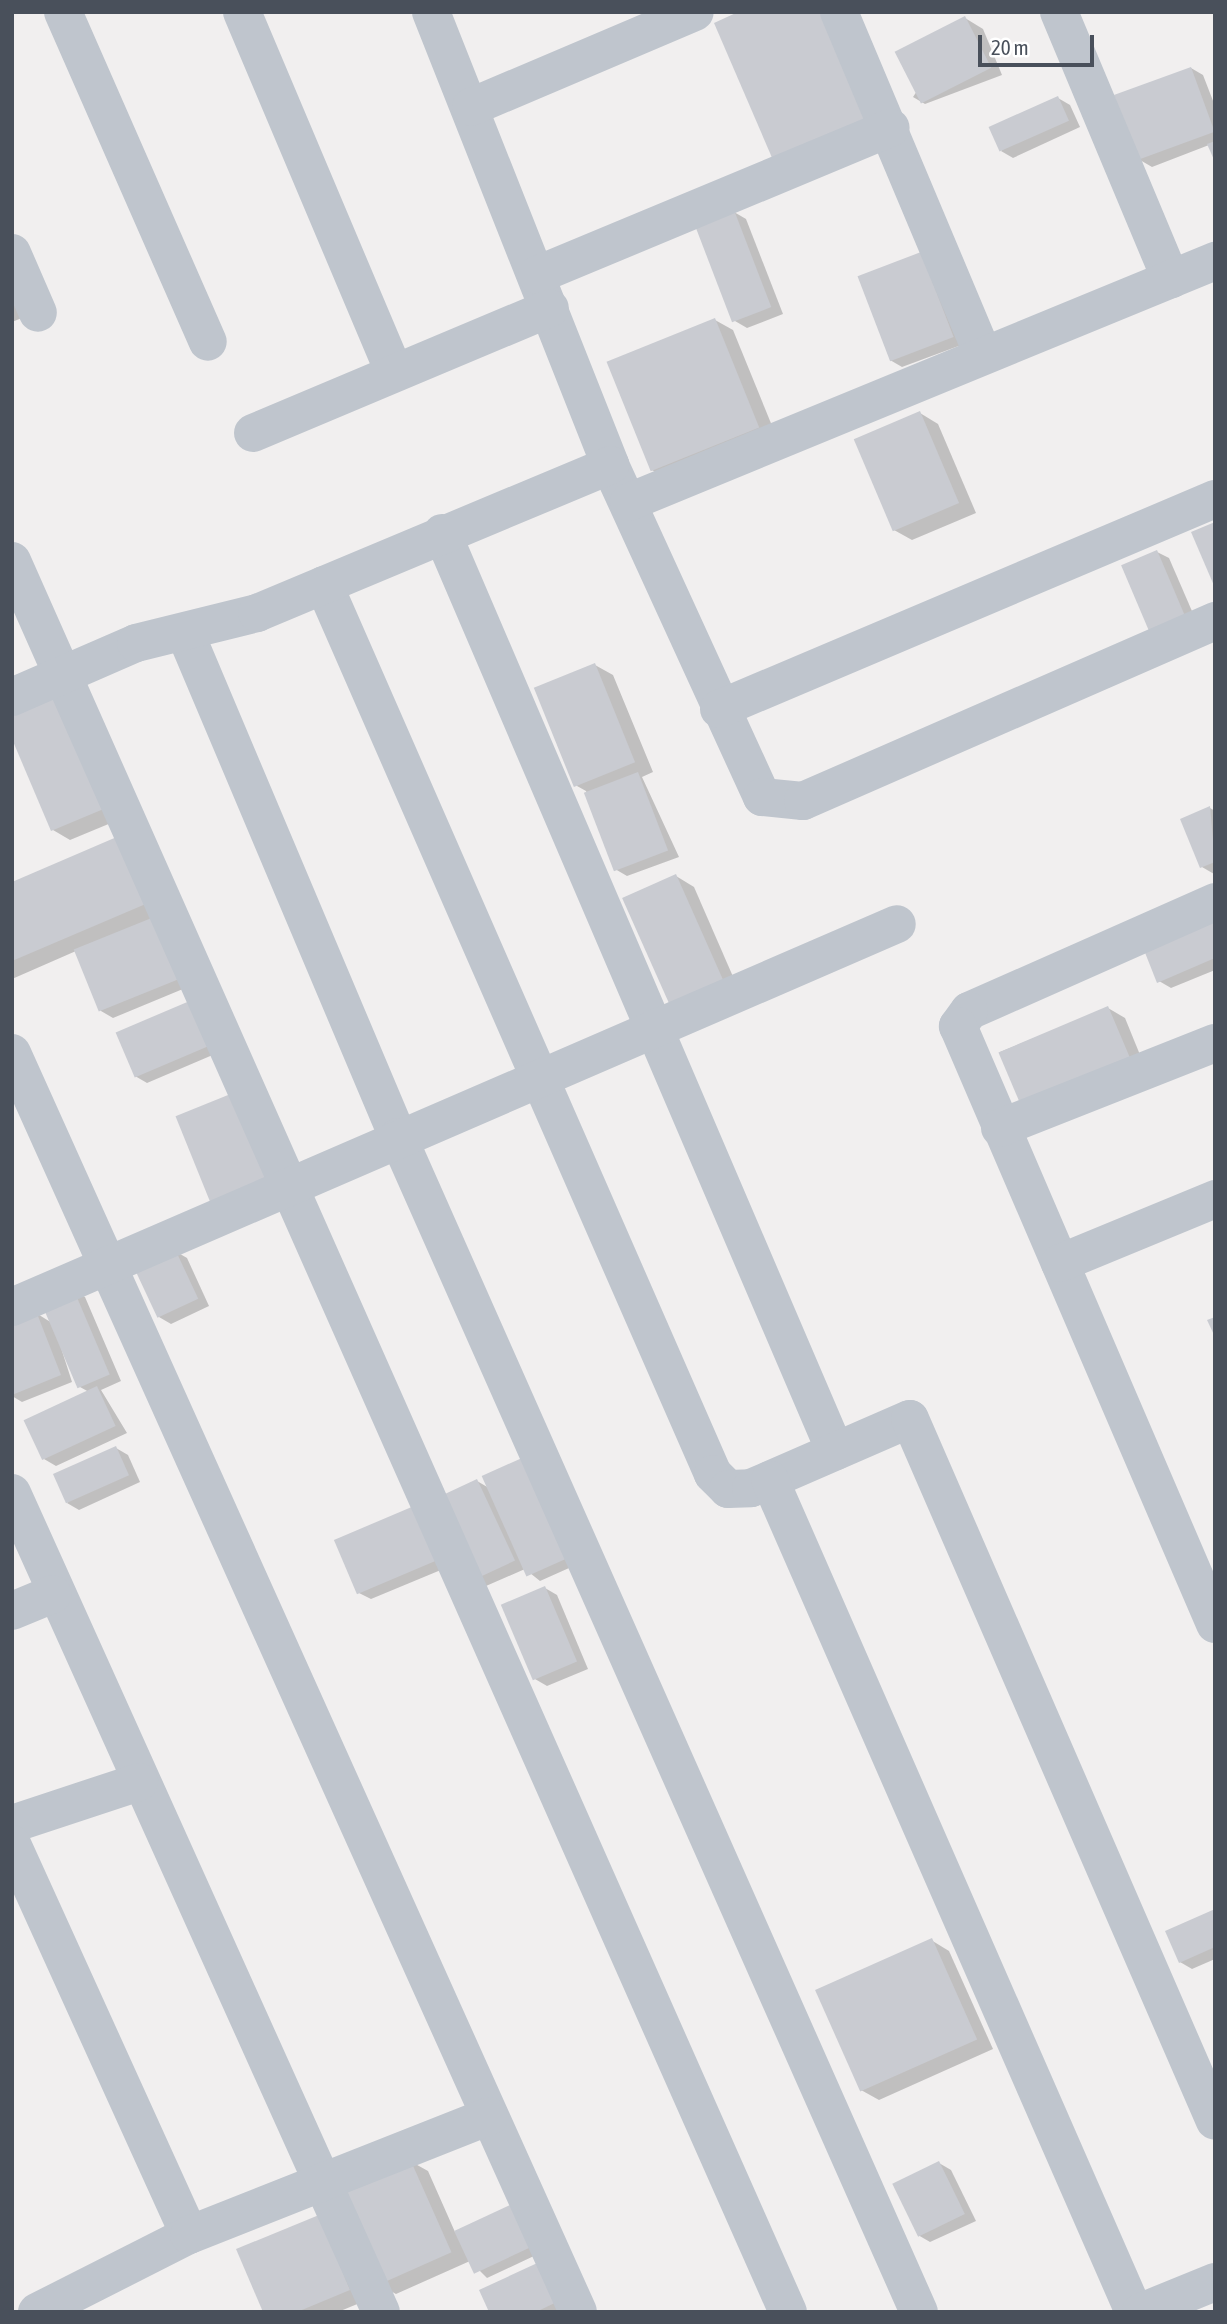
<!DOCTYPE html>
<html>
<head>
<meta charset="utf-8">
<style>
  body { margin:0 }
  #map { position:relative; width:1227px; height:2324px; overflow:hidden; background:#f1efef; font-family:"Asap Condensed",sans-serif }
  div>[style] { position:absolute }
  .shadow>* { inset:0; background:#0003 }
  .building>* { inset:0; background:#c9cbd1; transform-origin:0 0 }
  .minor>* { height:38px; margin:-19px; padding:0 19px; transform-origin:19px; border-radius:19px; background:#bfc5cd }
  span { translate:-50% -50%; white-space:nowrap; text-align:center; line-height:1.15; -webkit-text-stroke:6px #fff; paint-order:stroke }
  .frame { position:absolute; inset:0; border:14px solid #49505b; pointer-events:none }
  .scale { position:absolute; left:978px; top:35px; width:116px; height:32px; box-sizing:border-box; border:4px solid #49505b; border-top:0; padding-left:9px; font-size:21px; line-height:24px; white-space:nowrap; color:#49505b; -webkit-text-stroke:5px #fff; paint-order:stroke }
</style>
</head>
<body>
<div id="map">
  <div class="shadow">
    <i style="clip-path:polygon(965px 18px,983px 29px,1002px 75px,925px 104px,913px 97px)"></i>
    <i style="clip-path:polygon(1191px 68px,1203px 75px,1215px 106px,1215px 157px,1209px 145px,1152px 167px,1140px 160px)"></i>
    <i style="clip-path:polygon(1058px 98px,1070px 105px,1080px 127px,1013px 158px,1001px 151px)"></i>
    <i style="clip-path:polygon(734px 212px,746px 219px,783px 314px,747px 328px,735px 321px)"></i>
    <i style="clip-path:polygon(921px 254px,964px 344px,902px 367px,890px 360px)"></i>
    <i style="clip-path:polygon(12px 268px,39px 311px,12px 322px)"></i>
    <i style="clip-path:polygon(715px 320px,733px 330px,777px 438px,670px 481px,652px 470px)"></i>
    <i style="clip-path:polygon(920px 413px,938px 424px,976px 513px,912px 540px,894px 530px)"></i>
    <i style="clip-path:polygon(1157px 552px,1169px 558px,1198px 625px,1165px 640px)"></i>
    <i style="clip-path:polygon(595px 665px,613px 675px,653px 772px,642px 777px,679px 857px,627px 876px,615px 869px,586px 791px,577px 786px)"></i>
    <i style="clip-path:polygon(12px 735px,123px 818px,70px 840px,53px 830px)"></i>
    <i style="clip-path:polygon(1210px 808px,1215px 811px,1214px 874px,1202px 867px)"></i>
    <i style="clip-path:polygon(119px 838px,195px 984px,113px 1018px,101px 1011px,76px 951px,12px 979px,12px 884px)"></i>
    <i style="clip-path:polygon(676px 876px,694px 887px,741px 995px,690px 1017px)"></i>
    <i style="clip-path:polygon(1215px 916px,1215px 970px,1171px 988px,1159px 981px)"></i>
    <i style="clip-path:polygon(192px 1002px,222px 1051px,147px 1083px,135px 1076px)"></i>
    <i style="clip-path:polygon(1108px 1008px,1125px 1018px,1147px 1072px,1000px 1052px)"></i>
    <i style="clip-path:polygon(175px 1251px,187px 1258px,209px 1306px,171px 1324px,159px 1317px)"></i>
    <i style="clip-path:polygon(73px 1290px,85px 1297px,121px 1381px,101px 1390px,127px 1433px,56px 1466px,44px 1459px,89px 1392px,80px 1387px,55px 1329px,72px 1382px,22px 1402px,12px 1396px,12px 1323px,36px 1313px,52px 1323px)"></i>
    <i style="clip-path:polygon(116px 1448px,128px 1455px,140px 1482px,79px 1510px,67px 1503px)"></i>
    <i style="clip-path:polygon(477px 1481px,489px 1488px,587px 1560px,540px 1581px,525px 1569px,486px 1586px,437px 1499px)"></i>
    <i style="clip-path:polygon(426px 1514px,448px 1567px,371px 1599px,359px 1593px)"></i>
    <i style="clip-path:polygon(545px 1588px,557px 1595px,588px 1669px,547px 1686px,535px 1679px)"></i>
    <i style="clip-path:polygon(1215px 1911px,1215px 1959px,1192px 1969px,1180px 1962px)"></i>
    <i style="clip-path:polygon(931px 1940px,949px 1951px,993px 2049px,879px 2100px,861px 2090px)"></i>
    <i style="clip-path:polygon(410px 2161px,428px 2171px,455px 2232px,523px 2201px,553px 2247px,487px 2278px,470px 2261px,396px 2294px,378px 2284px)"></i>
    <i style="clip-path:polygon(939px 2163px,951px 2170px,976px 2221px,930px 2242px,918px 2235px)"></i>
    <i style="clip-path:polygon(319px 2217px,367px 2300px,338px 2312px,265px 2312px)"></i>
    <i style="clip-path:polygon(481px 2291px,576px 2305px,561px 2312px,491px 2312px)"></i>
  </div>
  <div class="building">
    <i style="clip-path:polygon(738px 12px,824px 12px,870px 118px,773px 160px,714px 23px)"></i>
    <i style="left:965px;top:16px;width:58px;height:79px;rotate:63deg"></i>
    <i style="left:1191px;top:67px;width:69px;height:82px;rotate:70deg"></i>
    <i style="left:1058px;top:96px;width:27px;height:76px;rotate:66deg"></i>
    <i style="clip-path:polygon(1215px 141px,1215px 162px,1207px 144px)"></i>
    <i style="left:734px;top:210px;width:104px;height:42px;rotate:69deg"></i>
    <i style="left:921px;top:252px;width:91px;height:68px;rotate:69deg"></i>
    <i style="left:715px;top:318px;width:118px;height:117px;rotate:68deg"></i>
    <i style="left:920px;top:411px;width:100px;height:72px;rotate:67deg"></i>
    <i style="clip-path:polygon(1215px 522px,1215px 588px,1191px 532px)"></i>
    <i style="left:1157px;top:550px;width:75px;height:39px;rotate:67deg"></i>
    <i style="left:595px;top:663px;width:107px;height:66px;rotate:68deg"></i>
    <i style="clip-path:polygon(58px 695px,106px 808px,51px 831px,12px 739px,12px 715px)"></i>
    <i style="left:638px;top:772px;width:84px;height:58px;rotate:69deg"></i>
    <i style="clip-path:polygon(1210px 806px,1215px 862px,1200px 868px,1180px 819px)"></i>
    <i style="clip-path:polygon(119px 836px,148px 903px,12px 961px,12px 882px)"></i>
    <i style="left:676px;top:874px;width:120px;height:59px;rotate:66deg"></i>
    <i style="clip-path:polygon(1215px 914px,1215px 958px,1157px 983px,1142px 945px)"></i>
    <i style="left:159px;top:915px;width:67px;height:92px;rotate:68deg"></i>
    <i style="left:192px;top:1000px;width:49px;height:83px;rotate:67deg"></i>
    <i style="left:1108px;top:1006px;width:60px;height:119px;rotate:67deg"></i>
    <i style="left:233px;top:1093px;width:92px;height:62px;rotate:68deg"></i>
    <i style="left:175px;top:1249px;width:55px;height:45px;rotate:65deg"></i>
    <i style="left:73px;top:1288px;width:94px;height:35px;rotate:67deg"></i>
    <i style="clip-path:polygon(36px 1311px,61px 1375px,12px 1395px,12px 1321px)"></i>
    <i style="clip-path:polygon(1215px 1317px,1215px 1337px,1207px 1320px)"></i>
    <i style="left:97px;top:1386px;width:44px;height:81px;rotate:65deg"></i>
    <i style="left:116px;top:1446px;width:32px;height:69px;rotate:66deg"></i>
    <i style="left:531px;top:1454px;width:110px;height:54px;rotate:66deg"></i>
    <i style="left:477px;top:1479px;width:90px;height:46px;rotate:65deg"></i>
    <i style="left:414px;top:1506px;width:59px;height:87px;rotate:67deg"></i>
    <i style="left:545px;top:1586px;width:82px;height:48px;rotate:67deg"></i>
    <i style="clip-path:polygon(1215px 1909px,1215px 1947px,1179px 1963px,1165px 1931px)"></i>
    <i style="left:932px;top:1938px;width:111px;height:128px;rotate:66deg"></i>
    <i style="left:410px;top:2159px;width:102px;height:81px;rotate:66deg"></i>
    <i style="left:939px;top:2161px;width:59px;height:52px;rotate:64deg"></i>
    <i style="left:523px;top:2199px;width:47px;height:76px;rotate:65deg"></i>
    <i style="clip-path:polygon(319px 2215px,350px 2290px,297px 2312px,263px 2312px,236px 2249px)"></i>
    <i style="clip-path:polygon(546px 2259px,565px 2298px,536px 2312px,489px 2312px,479px 2290px)"></i>
  </div>
  <div class="minor">
    <i style="left:63px;top:12px;width:360px;rotate:66.3deg"></i>
    <i style="left:242px;top:12px;width:390px;rotate:67.1deg"></i>
    <i style="left:431px;top:12px;width:487px;rotate:68.4deg"></i>
    <i style="left:610px;top:465px;width:365px;rotate:65.4deg"></i>
    <i style="left:762px;top:797px;width:41px;rotate:5.6deg"></i>
    <i style="left:803px;top:801px;width:450px;rotate:-23.6deg"></i>
    <i style="left:839px;top:12px;width:371px;rotate:67.2deg"></i>
    <i style="left:1059px;top:12px;width:290px;rotate:67.3deg"></i>
    <i style="left:471px;top:107px;width:243px;rotate:-23deg"></i>
    <i style="left:12px;top:253px;width:65px;rotate:66.6deg"></i>
    <i style="left:537px;top:275px;width:383px;rotate:-22.6deg"></i>
    <i style="left:253px;top:433px;width:322px;rotate:-22.8deg"></i>
    <i style="left:629px;top:502px;width:634px;rotate:-22.36deg"></i>
    <i style="left:442px;top:533px;width:999px;rotate:66.82deg"></i>
    <i style="left:12px;top:561px;width:1915px;rotate:66.1deg"></i>
    <i style="left:324px;top:585px;width:970px;rotate:66.37deg"></i>
    <i style="left:713px;top:1474px;width:21px;rotate:45deg"></i>
    <i style="left:728px;top:1489px;width:23px;rotate:-2deg"></i>
    <i style="left:751px;top:1488px;width:173px;rotate:-23.5deg"></i>
    <i style="left:910px;top:1419px;width:765px;rotate:66.52deg"></i>
    <i style="left:186px;top:635px;width:545px;rotate:67.11deg"></i>
    <i style="left:398px;top:1137px;width:1285px;rotate:66.09deg"></i>
    <i style="left:12px;top:697px;width:135px;rotate:-23.5deg"></i>
    <i style="left:136px;top:643px;width:125px;rotate:-13.9deg"></i>
    <i style="left:257px;top:613px;width:383px;rotate:-22.7deg"></i>
    <i style="left:719px;top:709px;width:539px;rotate:-22.95deg"></i>
    <i style="left:1215px;top:902px;width:269px;rotate:156.1deg"></i>
    <i style="left:969px;top:1011px;width:19px;rotate:126deg"></i>
    <i style="left:958px;top:1026px;width:651px;rotate:66.74deg"></i>
    <i style="left:12px;top:1053px;width:1380px;rotate:65.79deg"></i>
    <i style="left:1000px;top:1128px;width:231px;rotate:-21.6deg"></i>
    <i style="left:1060px;top:1263px;width:168px;rotate:-22.4deg"></i>
    <i style="left:12px;top:1307px;width:964px;rotate:-23.4deg"></i>
    <i style="left:770px;top:1480px;width:908px;rotate:66.37deg"></i>
    <i style="left:12px;top:1493px;width:898px;rotate:65.75deg"></i>
    <i style="left:12px;top:1611px;width:44px;rotate:-22.5deg"></i>
    <i style="left:12px;top:1824px;width:134px;rotate:-18.3deg"></i>
    <i style="left:12px;top:1844px;width:429px;rotate:65.6deg"></i>
    <i style="left:37px;top:2312px;width:170px;rotate:-26.9deg"></i>
    <i style="left:189px;top:2235px;width:323px;rotate:-21.6deg"></i>
    <i style="left:1141px;top:2312px;width:80px;rotate:-22.1deg"></i>
  </div>
  <div class="frame"></div>
  <div class="scale">20 m</div>
</div>
</body>
</html>
